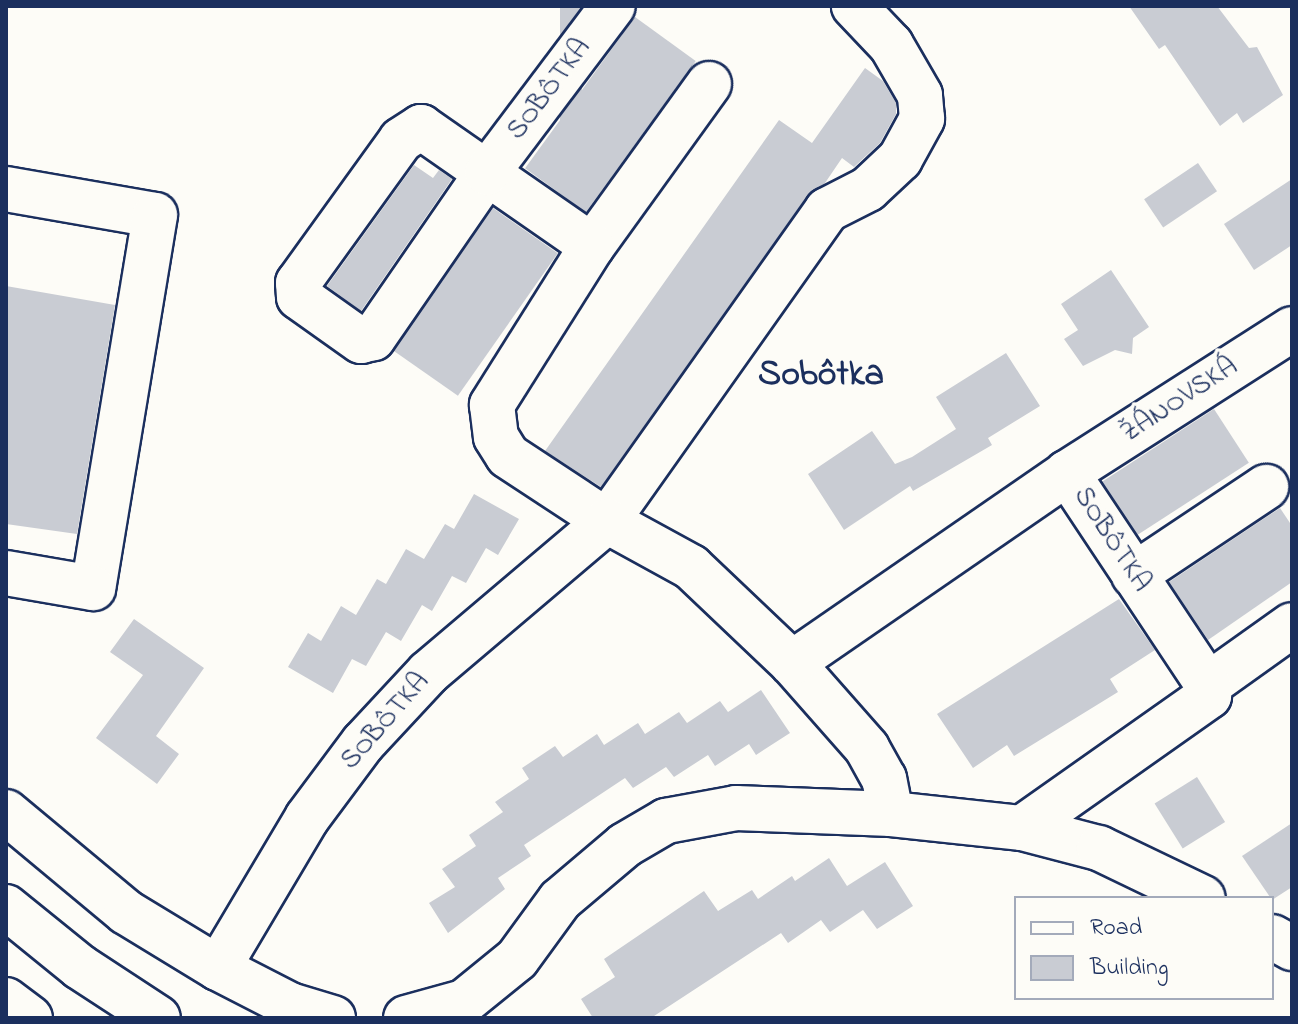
<!DOCTYPE html>
<html>
<head>
<meta charset="utf-8">
<style>
  body { margin:0 }
  #map { position:relative; width:1298px; height:1024px; overflow:hidden; background:#fdfcf7; font-family:"Indie Flower",sans-serif }
  div>[style] { position:absolute }
  .building>* { inset:0; background:#c9ccd3; transform-origin:0 0 }
  .roads { filter:drop-shadow(2px 0 #1b2f5e) drop-shadow(-2px 0 #1b2f5e) drop-shadow(0 2px #1b2f5e) drop-shadow(0 -2px #1b2f5e) }
  .minor>* { height:44px; margin:-22px; padding:0 22px; transform-origin:22px; border-radius:22px; background:#fdfcf7 }
  .major>* { height:44px; margin:-22px; padding:0 22px; transform-origin:22px; border-radius:22px; background:#fdfcf7 }
  span { translate:-50% -50%; white-space:nowrap; text-align:center; line-height:1.15; -webkit-text-stroke:7px #fdfcf7; paint-order:stroke }
  .street-label { font-size:28px; color:#1b2f5e }
  .district-label { font-size:36px; color:#1b2f5e; font-weight:700 }
  .frame { position:absolute; inset:0; border:8px solid #1b2f5e; pointer-events:none }
  .legend { position:absolute; left:1014px; top:896px; width:260px; height:104px; box-sizing:border-box; background:#fdfcf7; border:2px solid #a3aaba; margin:0; padding:10px 14px; list-style:none; font-size:24px; color:#1b2f5e }
  .legend li { display:flex; align-items:center; gap:16px; height:40px }
  .legend b { width:40px; border:2px solid #a3aaba }
</style>
</head>
<body>
<div id="map">
  <div class="building">
    <i style="left:560px;top:6px;width:22px;height:154px"></i>
    <i style="clip-path:polygon(1129px 6px,1217px 6px,1249px 48px,1257px 47px,1283px 95px,1243px 123px,1237px 113px,1220px 126px,1165px 45px,1159px 49px)"></i>
    <i style="left:635px;top:17px;width:75px;height:187px;rotate:36deg"></i>
    <i style="clip-path:polygon(865px 68px,883px 81px,896px 103px,896px 114px,880px 143px,854px 167px,842px 158px,825px 183px,807px 196px,601px 487px,545px 451px,779px 120px,812px 143px)"></i>
    <i style="left:1198px;top:163px;width:34px;height:65px;rotate:56deg"></i>
    <i style="clip-path:polygon(414px 165px,433px 178px,439px 170px,452px 179px,361px 311px,327px 286px)"></i>
    <i style="clip-path:polygon(1292px 179px,1292px 245px,1254px 270px,1224px 224px)"></i>
    <i style="left:493px;top:208px;width:79px;height:174px;rotate:35deg"></i>
    <i style="clip-path:polygon(1111px 270px,1149px 327px,1133px 338px,1132px 354px,1115px 350px,1083px 366px,1064px 339px,1078px 330px,1061px 304px)"></i>
    <i style="clip-path:polygon(6px 286px,115px 305px,77px 534px,6px 524px)"></i>
    <i style="clip-path:polygon(1006px 353px,1040px 406px,988px 438px,992px 445px,913px 491px,910px 486px,844px 530px,808px 474px,872px 431px,895px 464px,912px 457px,956px 429px,936px 397px)"></i>
    <i style="left:1214px;top:409px;width:64px;height:133px;rotate:57deg"></i>
    <i style="clip-path:polygon(474px 494px,519px 519px,498px 555px,486px 548px,466px 583px,452px 576px,432px 611px,422px 605px,401px 641px,386px 632px,366px 666px,352px 659px,333px 693px,288px 667px,308px 633px,321px 641px,341px 606px,356px 615px,377px 579px,386px 584px,406px 549px,424px 559px,445px 524px,454px 529px)"></i>
    <i style="clip-path:polygon(1280px 508px,1292px 526px,1292px 582px,1208px 640px,1169px 582px)"></i>
    <i style="clip-path:polygon(1119px 599px,1155px 650px,1110px 679px,1118px 692px,1014px 756px,1007px 745px,973px 768px,937px 714px)"></i>
    <i style="clip-path:polygon(134px 619px,204px 668px,156px 736px,179px 754px,157px 784px,96px 738px,143px 675px,110px 652px)"></i>
    <i style="clip-path:polygon(761px 690px,790px 733px,756px 755px,749px 744px,715px 766px,708px 755px,674px 777px,666px 767px,633px 788px,625px 778px,524px 845px,531px 856px,498px 878px,505px 889px,448px 933px,429px 903px,455px 887px,442px 869px,476px 846px,469px 835px,503px 812px,495px 802px,529px 779px,522px 768px,555px 746px,563px 757px,597px 734px,604px 745px,638px 723px,645px 734px,679px 712px,687px 723px,720px 701px,728px 712px)"></i>
    <i style="left:1197px;top:777px;width:53px;height:50px;rotate:58deg"></i>
    <i style="clip-path:polygon(1292px 823px,1292px 887px,1272px 900px,1242px 856px)"></i>
    <i style="clip-path:polygon(829px 858px,847px 886px,885px 862px,913px 906px,877px 929px,863px 910px,830px 932px,821px 920px,788px 943px,781px 933px,651px 1018px,593px 1018px,581px 999px,615px 977px,604px 959px,704px 891px,718px 911px,752px 890px,758px 899px,792px 876px,795px 881px)"></i>
  </div>
  <div class="roads">
    <div class="minor">
      <i style="left:709px;top:84px;width:200px;rotate:125.8deg"></i>
      <i style="left:592px;top:246px;width:188px;rotate:122.2deg"></i>
      <i style="left:492px;top:405px;width:32px;rotate:83deg"></i>
      <i style="left:496px;top:437px;width:22px;rotate:58deg"></i>
      <i style="left:508px;top:456px;width:118px;rotate:33.3deg"></i>
      <i style="left:607px;top:521px;width:381px;rotate:-54.7deg"></i>
      <i style="left:827px;top:210px;width:46px;rotate:-27.1deg"></i>
      <i style="left:868px;top:189px;width:44px;rotate:-43.2deg"></i>
      <i style="left:900px;top:159px;width:46px;rotate:-61.2deg"></i>
      <i style="left:922px;top:119px;width:24px;rotate:-95deg"></i>
      <i style="left:920px;top:95px;width:58px;rotate:-120.1deg"></i>
      <i style="left:891px;top:45px;width:54px;rotate:-133.5deg"></i>
      <i style="left:6px;top:189px;width:151px;rotate:9.9deg"></i>
      <i style="left:155px;top:215px;width:378px;rotate:99.4deg"></i>
      <i style="left:93px;top:588px;width:88px;rotate:-170.2deg"></i>
      <i style="left:592px;top:246px;width:128px;rotate:-145.2deg"></i>
      <i style="left:487px;top:173px;width:201px;rotate:124.6deg"></i>
      <i style="left:373px;top:338px;width:12px;rotate:166deg"></i>
      <i style="left:361px;top:341px;width:76px;rotate:-144.6deg"></i>
      <i style="left:299px;top:297px;width:14px;rotate:-94deg"></i>
      <i style="left:298px;top:283px;width:176px;rotate:-54.2deg"></i>
      <i style="left:401px;top:140px;width:24px;rotate:-33deg"></i>
      <i style="left:421px;top:127px;width:80px;rotate:34.9deg"></i>
      <i style="left:487px;top:173px;width:209px;rotate:-53deg"></i>
      <i style="left:1134px;top:575px;width:159px;rotate:-33.7deg"></i>
      <i style="left:1208px;top:685px;width:103px;rotate:-35.5deg"></i>
      <i style="left:6px;top:812px;width:156px;rotate:39.8deg"></i>
      <i style="left:126px;top:912px;width:108px;rotate:31.3deg"></i>
      <i style="left:218px;top:968px;width:81px;rotate:27.2deg"></i>
      <i style="left:290px;top:1005px;width:45px;rotate:16.8deg"></i>
      <i style="left:891px;top:814px;width:36px;rotate:-101deg"></i>
      <i style="left:884px;top:779px;width:35px;rotate:-119deg"></i>
      <i style="left:867px;top:748px;width:113px;rotate:-131.4deg"></i>
      <i style="left:792px;top:663px;width:334px;rotate:-34.6deg"></i>
      <i style="left:1067px;top:473px;width:267px;rotate:-32.6deg"></i>
      <i style="left:1022px;top:828px;width:229px;rotate:-35.2deg"></i>
      <i style="left:1209px;top:696px;width:11px;rotate:-95deg"></i>
      <i style="left:1208px;top:685px;width:255px;rotate:-123.6deg"></i>
      <i style="left:1272px;top:937px;width:23px;rotate:29deg"></i>
      <i style="left:218px;top:968px;width:174px;rotate:-59.3deg"></i>
      <i style="left:307px;top:818px;width:94px;rotate:-53.3deg"></i>
      <i style="left:363px;top:743px;width:96px;rotate:-47.1deg"></i>
      <i style="left:428px;top:673px;width:235px;rotate:-40.3deg"></i>
      <i style="left:607px;top:521px;width:96px;rotate:28.7deg"></i>
      <i style="left:691px;top:567px;width:139px;rotate:43.5deg"></i>
      <i style="left:406px;top:1018px;width:60px;rotate:-15.4deg"></i>
      <i style="left:464px;top:1002px;width:68px;rotate:-39.1deg"></i>
      <i style="left:517px;top:959px;width:73px;rotate:-53.9deg"></i>
      <i style="left:560px;top:900px;width:85px;rotate:-40.2deg"></i>
      <i style="left:625px;top:845px;width:48px;rotate:-30.3deg"></i>
      <i style="left:666px;top:821px;width:71px;rotate:-10.5deg"></i>
      <i style="left:736px;top:808px;width:155px;rotate:2.2deg"></i>
      <i style="left:891px;top:814px;width:132px;rotate:6.1deg"></i>
      <i style="left:1022px;top:828px;width:80px;rotate:14.6deg"></i>
      <i style="left:1099px;top:848px;width:115px;rotate:25.7deg"></i>
    </div>
    <div class="major">
      <i style="left:6px;top:907px;width:95px;rotate:39deg"></i>
      <i style="left:80px;top:967px;width:93px;rotate:33.2deg"></i>
      <i style="left:6px;top:1000px;width:30px;rotate:37deg"></i>
    </div>
  </div>
  <div class="street-label">
    <span style="left:550px;top:90px;rotate:-53deg">SOBÔTKA</span>
    <span style="left:1180px;top:401px;rotate:-33deg">ŽÁNOVSKÁ</span>
    <span style="left:1111px;top:540px;rotate:57deg">SOBÔTKA</span>
    <span style="left:386px;top:722px;rotate:-49deg">SOBÔTKA</span>
  </div>
  <div class="district-label">
    <span style="left:821px;top:376px">Sobôtka</span>
  </div>
  <div class="frame"></div>
  <ul class="legend">
  <li><b style="height:10px;background:#fdfcf7"></b>Road</li>
  <li><b style="height:22px;background:#c9ccd3"></b>Building</li>
  </ul>
</div>
</body>
</html>
